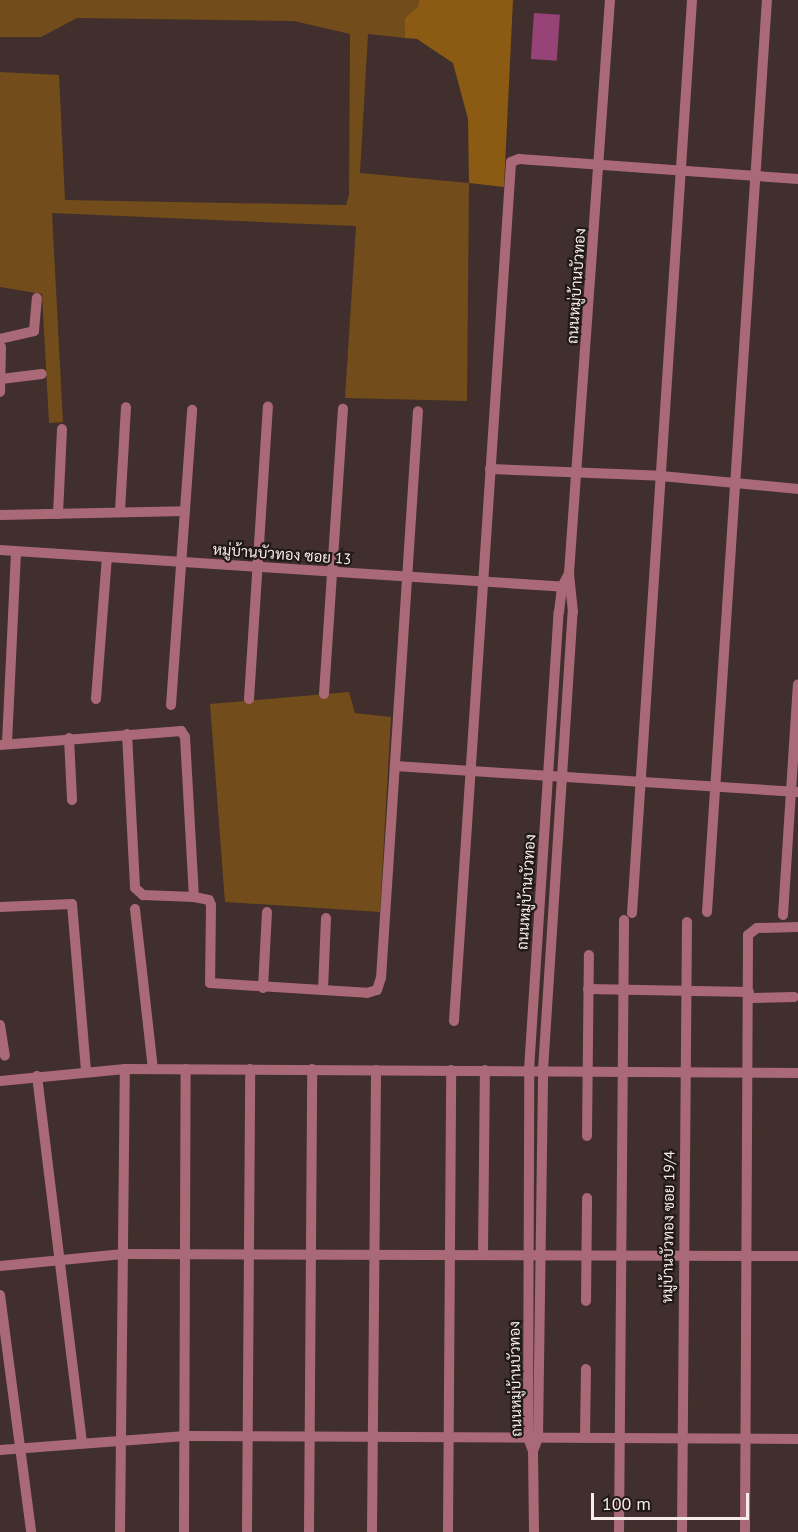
<!DOCTYPE html>
<html>
<head>
<meta charset="utf-8">
<style>
  body { margin:0 }
  #map { position:relative; width:798px; height:1532px; overflow:hidden; background:#402f2c; font-family:"PT Sans",Sarabun,sans-serif }
  div>[style] { position:absolute }
  .green>* { inset:0; background:#724c1b }
  .forest>* { inset:0; background:#8b5a13 }
  .water>* { inset:0; background:#974377; transform-origin:0 0 }
  .minor>* { height:10px; margin:-5px; padding:0 5px; transform-origin:5px; border-radius:5px; background:#aa6977 }
  span { translate:-50% -50%; white-space:nowrap; text-align:center; line-height:1.15; -webkit-text-stroke:4.5px #211918; paint-order:stroke }
  .street-label { font-size:15px; color:#f7ecea }
  .scale { position:absolute; left:591px; top:1493px; width:158px; height:27px; box-sizing:border-box; border:3px solid #f7ecea; border-top:0; padding-left:8px; font-size:18px; line-height:21px; white-space:nowrap; color:#f7ecea; -webkit-text-stroke:4px #211918; paint-order:stroke }
</style>
</head>
<body>
<div id="map">
  <div class="green">
    <i style="clip-path:polygon(0 0,419px 0,418px 6px,405px 18px,405px 38px,368px 34px,360px 173px,469px 183px,467px 401px,345px 398px,356px 226px,52px 213px,63px 422px,49px 423px,42px 294px,0 287px,0 72px,59px 75px,65px 200px,346px 205px,349px 195px,350px 34px,294px 21px,77px 18px,41px 37px,0 37px)"></i>
    <i style="clip-path:polygon(349px 692px,355px 713px,391px 717px,380px 912px,225px 902px,210px 704px)"></i>
  </div>
  <div class="forest">
    <i style="clip-path:polygon(419px 0,513px 0,504px 187px,469px 183px,468px 119px,453px 63px,417px 39px,405px 38px,405px 18px,418px 6px)"></i>
  </div>
  <div class="water">
    <i style="left:534px;top:13px;width:26px;height:46px;rotate:4deg"></i>
  </div>
  <div class="minor">
    <i style="left:0;top:339px;width:35px;rotate:-13deg"></i>
    <i style="left:34px;top:331px;width:33px;rotate:-85deg"></i>
    <i style="left:1px;top:379px;width:41px;rotate:-7deg"></i>
    <i style="left:0;top:392px;width:45px;rotate:-88.7deg"></i>
    <i style="left:490px;top:469px;width:171px;rotate:2.3deg"></i>
    <i style="left:661px;top:476px;width:138px;rotate:5.4deg"></i>
    <i style="left:120px;top:511px;width:104px;rotate:-86.7deg"></i>
    <i style="left:58px;top:514px;width:85px;rotate:-87.3deg"></i>
    <i style="left:0;top:515px;width:185px;rotate:-1.2deg"></i>
    <i style="left:0;top:550px;width:569px;rotate:3.73deg"></i>
    <i style="left:324px;top:694px;width:286px;rotate:-86.2deg"></i>
    <i style="left:96px;top:699px;width:142px;rotate:-85.6deg"></i>
    <i style="left:249px;top:699px;width:293px;rotate:-86.3deg"></i>
    <i style="left:171px;top:705px;width:296px;rotate:-85.9deg"></i>
    <i style="left:127px;top:734px;width:154px;rotate:87deg"></i>
    <i style="left:135px;top:888px;width:11px;rotate:41deg"></i>
    <i style="left:143px;top:895px;width:51px;rotate:2.2deg"></i>
    <i style="left:69px;top:738px;width:62px;rotate:87.2deg"></i>
    <i style="left:7px;top:743px;width:191px;rotate:-87.3deg"></i>
    <i style="left:0;top:745px;width:182px;rotate:-4.4deg"></i>
    <i style="left:181px;top:731px;width:7px;rotate:56deg"></i>
    <i style="left:185px;top:737px;width:160px;rotate:86.8deg"></i>
    <i style="left:194px;top:897px;width:15px;rotate:11deg"></i>
    <i style="left:209px;top:900px;width:5px;rotate:68deg"></i>
    <i style="left:211px;top:905px;width:78px;rotate:90.7deg"></i>
    <i style="left:210px;top:983px;width:157px;rotate:3.6deg"></i>
    <i style="left:367px;top:993px;width:10px;rotate:-17deg"></i>
    <i style="left:377px;top:990px;width:13px;rotate:-72deg"></i>
    <i style="left:381px;top:978px;width:568px;rotate:-86.27deg"></i>
    <i style="left:395px;top:766px;width:404px;rotate:3.7deg"></i>
    <i style="left:0;top:907px;width:72px;rotate:-2.4deg"></i>
    <i style="left:72px;top:904px;width:167px;rotate:85.2deg"></i>
    <i style="left:135px;top:909px;width:161px;rotate:83.6deg"></i>
    <i style="left:707px;top:912px;width:914px;rotate:-86.24deg"></i>
    <i style="left:632px;top:913px;width:915px;rotate:-86.24deg"></i>
    <i style="left:783px;top:915px;width:231px;rotate:-86.3deg"></i>
    <i style="left:263px;top:988px;width:76px;rotate:-87deg"></i>
    <i style="left:588px;top:989px;width:161px;rotate:1.1deg"></i>
    <i style="left:323px;top:990px;width:72px;rotate:-87.6deg"></i>
    <i style="left:749px;top:998px;width:45px;rotate:-1.3deg"></i>
    <i style="left:454px;top:1021px;width:861px;rotate:-86.2deg"></i>
    <i style="left:511px;top:162px;width:9px;rotate:-21deg"></i>
    <i style="left:519px;top:159px;width:280px;rotate:4.1deg"></i>
    <i style="left:0;top:1025px;width:31px;rotate:81deg"></i>
    <i style="left:37px;top:1076px;width:368px;rotate:83deg"></i>
    <i style="left:0;top:1081px;width:126px;rotate:-5.5deg"></i>
    <i style="left:125px;top:1069px;width:673px;rotate:0.34deg"></i>
    <i style="left:587px;top:1136px;width:181px;rotate:-89.4deg"></i>
    <i style="left:483px;top:1254px;width:184px;rotate:-89.4deg"></i>
    <i style="left:0;top:1266px;width:124px;rotate:-5.6deg"></i>
    <i style="left:123px;top:1254px;width:675px;rotate:0.17deg"></i>
    <i style="left:0;top:1295px;width:239px;rotate:82.5deg"></i>
    <i style="left:586px;top:1301px;width:103px;rotate:-89.4deg"></i>
    <i style="left:585px;top:1438px;width:69px;rotate:-89.2deg"></i>
    <i style="left:0;top:1450px;width:186px;rotate:-4.3deg"></i>
    <i style="left:185px;top:1436px;width:613px;rotate:0.28deg"></i>
    <i style="left:533px;top:1451px;width:14px;rotate:-69deg"></i>
    <i style="left:538px;top:1438px;width:368px;rotate:-89.2deg"></i>
    <i style="left:543px;top:1070px;width:459px;rotate:-86.3deg"></i>
    <i style="left:573px;top:612px;width:39px;rotate:-96deg"></i>
    <i style="left:569px;top:573px;width:574px;rotate:-85.91deg"></i>
    <i style="left:120px;top:1532px;width:463px;rotate:-89.4deg"></i>
    <i style="left:184px;top:1532px;width:463px;rotate:-89.8deg"></i>
    <i style="left:247px;top:1532px;width:463px;rotate:-89.6deg"></i>
    <i style="left:309px;top:1532px;width:463px;rotate:-89.6deg"></i>
    <i style="left:372px;top:1532px;width:462px;rotate:-89.5deg"></i>
    <i style="left:448px;top:1532px;width:462px;rotate:-89.6deg"></i>
    <i style="left:534px;top:1532px;width:81px;rotate:-90.7deg"></i>
    <i style="left:533px;top:1451px;width:14px;rotate:-111deg"></i>
    <i style="left:528px;top:1438px;width:368px;rotate:-89.8deg"></i>
    <i style="left:529px;top:1070px;width:459px;rotate:-86.3deg"></i>
    <i style="left:559px;top:612px;width:25px;rotate:-83deg"></i>
    <i style="left:562px;top:587px;width:16px;rotate:-63deg"></i>
    <i style="left:619px;top:1532px;width:612px;rotate:-89.53deg"></i>
    <i style="left:682px;top:1532px;width:610px;rotate:-89.53deg"></i>
    <i style="left:745px;top:1532px;width:597px;rotate:-89.71deg"></i>
    <i style="left:748px;top:935px;width:11px;rotate:-38deg"></i>
    <i style="left:757px;top:928px;width:41px;rotate:-1.4deg"></i>
  </div>
  <div class="street-label">
    <span style="left:576px;top:286px;rotate:-86deg">ถนนหมู่บ้านบัวทอง</span>
    <span style="left:282px;top:554px;rotate:4deg">หมู่บ้านบัวทอง ซอย 13</span>
    <span style="left:526px;top:892px;rotate:-86deg">ถนนหมู่บ้านบัวทอง</span>
    <span style="left:668px;top:1227px;rotate:-89deg">หมู่บ้านบัวทอง ซอย 19/4</span>
    <span style="left:515px;top:1379px;rotate:-91deg">ถนนหมู่บ้านบัวทอง</span>
  </div>
  <div class="scale">100 m</div>
</div>
</body>
</html>
